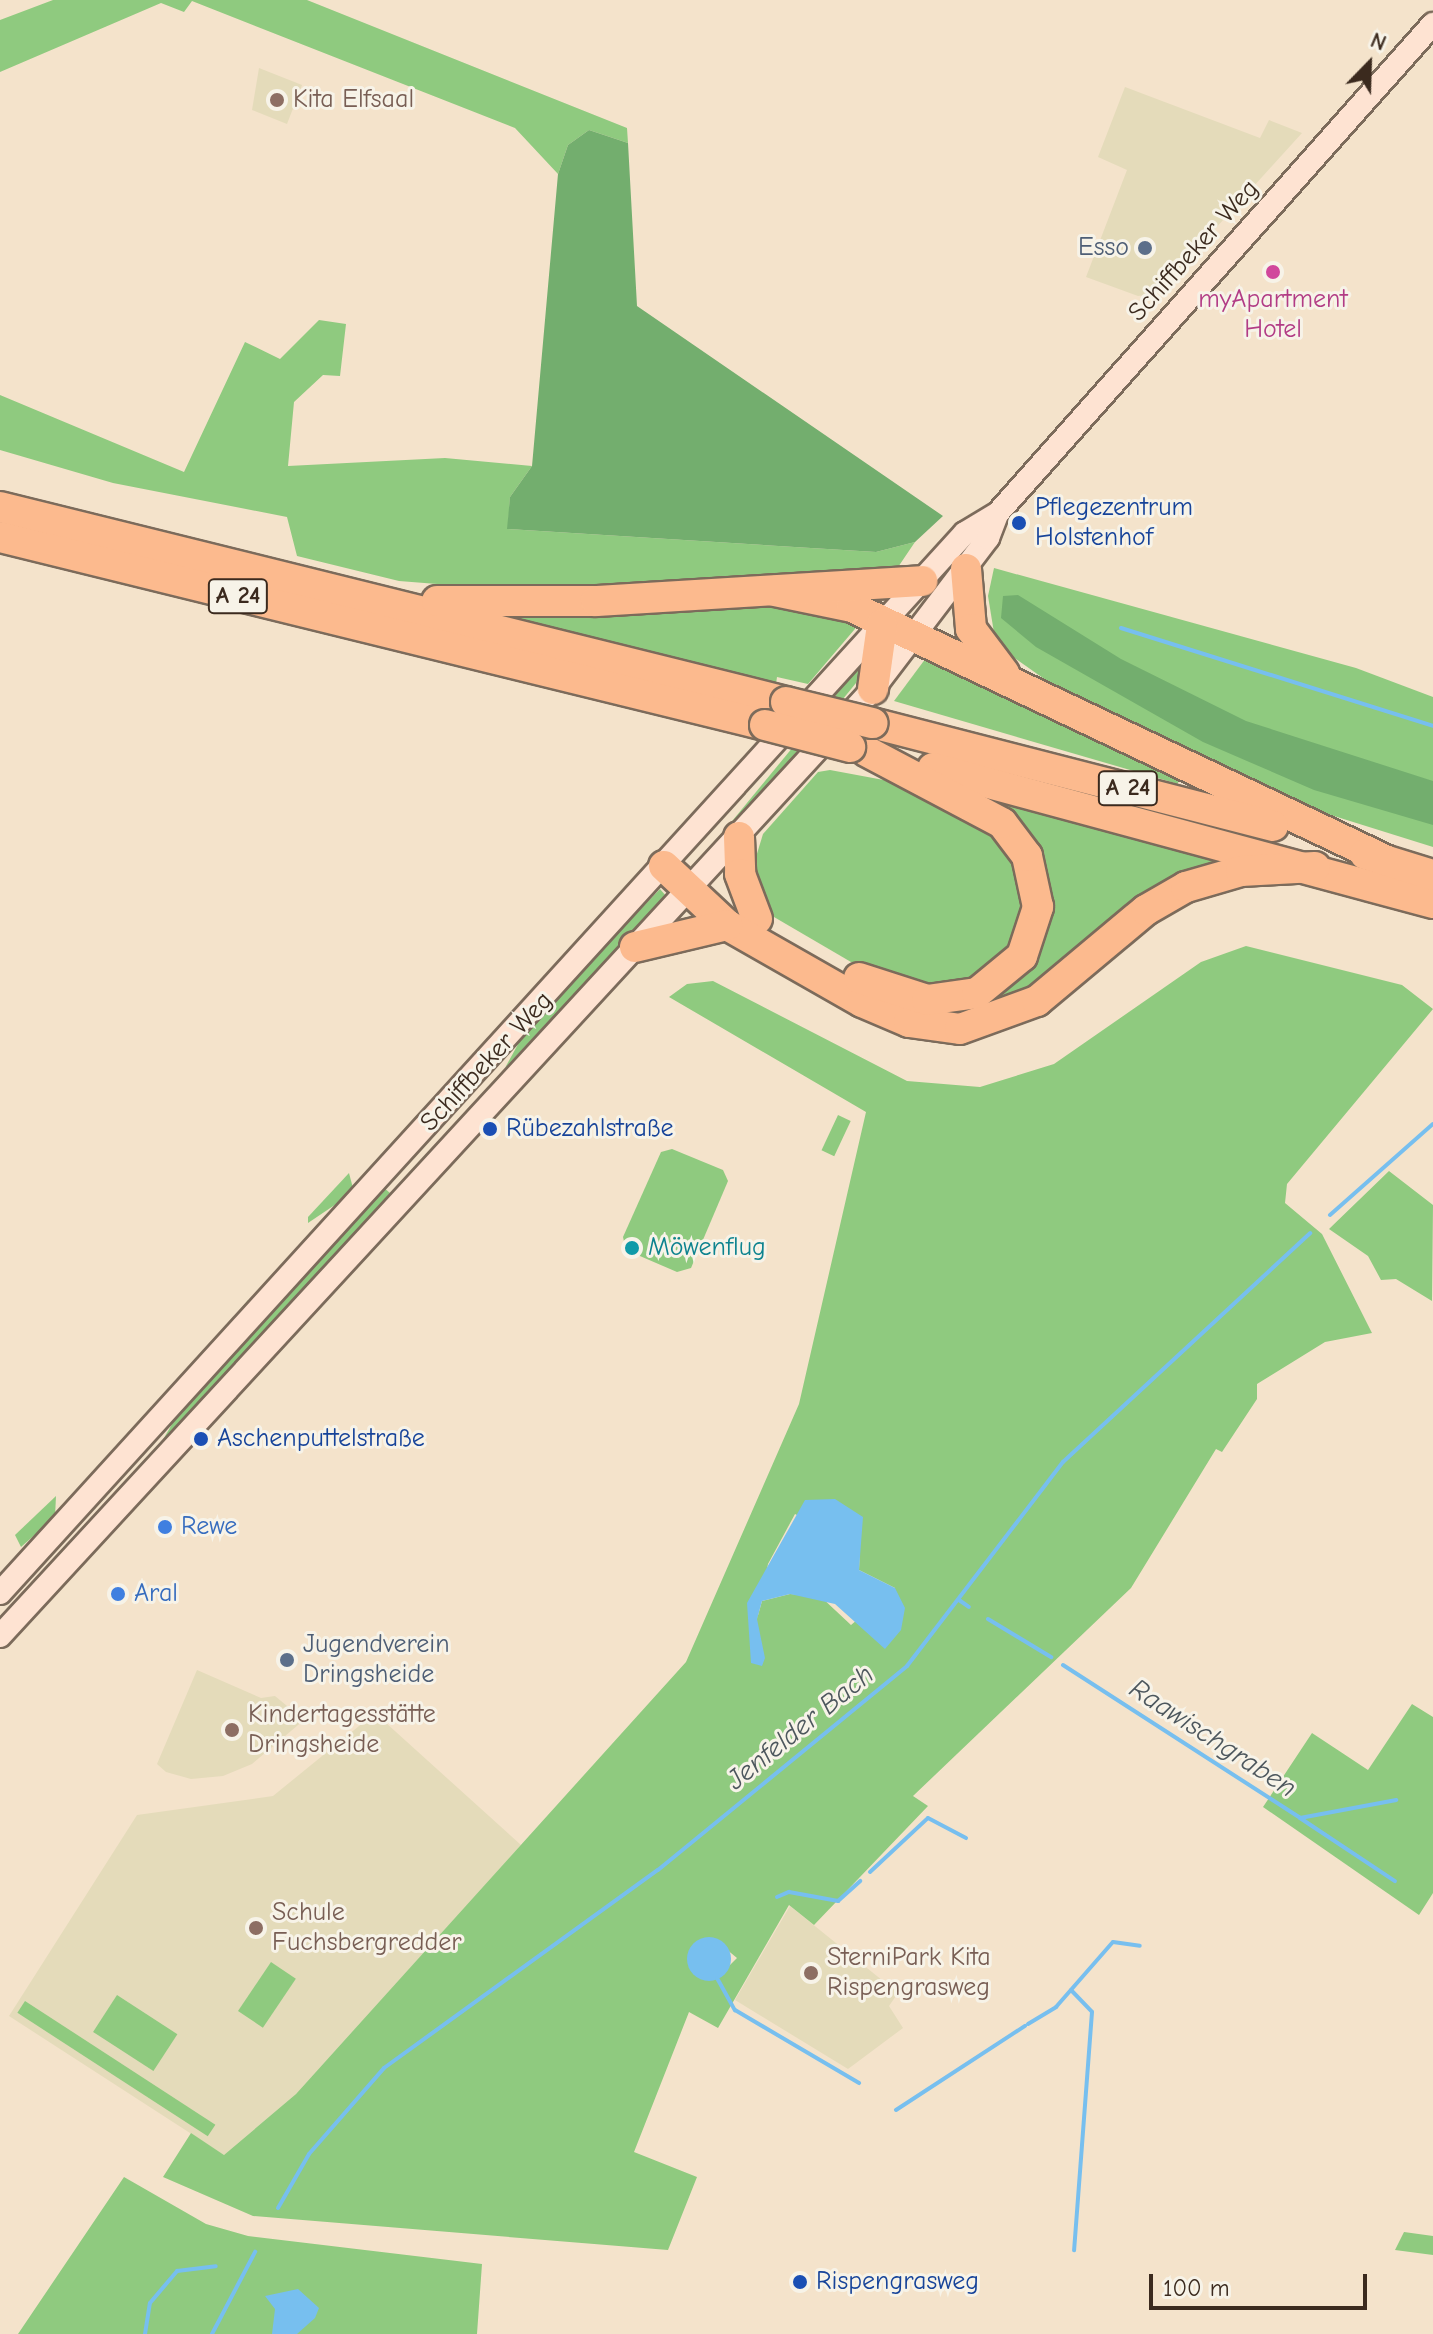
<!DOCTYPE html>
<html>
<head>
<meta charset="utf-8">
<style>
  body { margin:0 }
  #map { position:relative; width:1433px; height:2334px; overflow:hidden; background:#f4e3cb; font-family:"Comic Neue",sans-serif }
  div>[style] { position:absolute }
  .built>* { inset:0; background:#e4dbba }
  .green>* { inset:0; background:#8fca7f; transform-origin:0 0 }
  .forest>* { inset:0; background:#73ae6e }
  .water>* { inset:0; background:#77bfef }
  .round { border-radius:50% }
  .stream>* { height:4px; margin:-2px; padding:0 2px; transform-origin:2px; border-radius:2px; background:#77bfef }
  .roads { filter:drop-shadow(2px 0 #7c6b5b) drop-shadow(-2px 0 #7c6b5b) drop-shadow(0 2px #7c6b5b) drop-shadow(0 -2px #7c6b5b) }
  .secondary>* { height:22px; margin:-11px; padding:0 11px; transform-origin:11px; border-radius:11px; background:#fee3d2 }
  .motorway>* { height:30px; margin:-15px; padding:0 15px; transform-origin:15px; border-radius:15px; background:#fcba8e }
  .bridges { filter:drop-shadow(2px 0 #7c6b5b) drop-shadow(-2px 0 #7c6b5b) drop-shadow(0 2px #7c6b5b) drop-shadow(0 -2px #7c6b5b) }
  .motorway-bridge>* { height:30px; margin:-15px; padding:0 15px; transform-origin:15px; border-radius:15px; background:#fcba8e }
  .dots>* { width:22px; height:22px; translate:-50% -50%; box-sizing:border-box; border:4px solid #f7f3e8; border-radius:50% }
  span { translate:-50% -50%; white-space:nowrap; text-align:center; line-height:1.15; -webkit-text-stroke:6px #f7f3e8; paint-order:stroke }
  .shield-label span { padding:2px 6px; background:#f7f3e8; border:2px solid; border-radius:6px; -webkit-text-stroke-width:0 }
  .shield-label { font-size:24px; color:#3b2a1e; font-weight:700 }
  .education-label { font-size:26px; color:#785e54 }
  .left { translate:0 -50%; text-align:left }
  .service-label { font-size:26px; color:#4e5e75 }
  .right { translate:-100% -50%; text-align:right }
  .street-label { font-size:26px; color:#3b2a1e }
  .hotel-label { font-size:26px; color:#b23c85 }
  .transit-label { font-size:26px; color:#164399 }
  .culture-label { font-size:26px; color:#0d838f }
  .shop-label { font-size:26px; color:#366cbe }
  .water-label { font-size:28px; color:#4d575d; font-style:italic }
  .north { position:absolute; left:1329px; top:24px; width:80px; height:80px; -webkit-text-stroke:6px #f7f3e8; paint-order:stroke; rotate:23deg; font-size:22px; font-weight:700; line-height:32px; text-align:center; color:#3b2a1e }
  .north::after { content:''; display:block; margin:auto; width:28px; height:36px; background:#3b2a1e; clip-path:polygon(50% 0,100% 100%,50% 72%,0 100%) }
  .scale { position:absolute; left:1149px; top:2274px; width:218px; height:36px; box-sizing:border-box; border:4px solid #3b2a1e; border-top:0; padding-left:10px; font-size:24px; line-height:28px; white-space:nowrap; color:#3b2a1e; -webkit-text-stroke:6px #f7f3e8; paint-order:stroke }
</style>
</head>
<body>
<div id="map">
  <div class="built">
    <i style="clip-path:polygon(259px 68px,302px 85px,287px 124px,252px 110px)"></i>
    <i style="clip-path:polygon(1125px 87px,1260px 138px,1269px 120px,1302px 133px,1156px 294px,1138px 296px,1086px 277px,1127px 170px,1098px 157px)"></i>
    <i style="clip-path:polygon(197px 1670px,261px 1698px,275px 1696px,304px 1720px,252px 1764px,223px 1776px,191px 1779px,166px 1772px,157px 1764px)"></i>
    <i style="clip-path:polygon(375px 1713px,521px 1845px,296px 2094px,224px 2155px,9px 2016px,137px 1815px,273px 1796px)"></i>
    <i style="clip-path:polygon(790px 1906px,898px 1993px,889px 2006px,903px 2028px,848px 2069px,735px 2000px)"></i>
  </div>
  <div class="green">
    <i style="clip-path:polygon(53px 0,307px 0,627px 128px,628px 143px,589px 130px,568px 145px,558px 174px,515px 128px,192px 1px,184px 12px,161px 3px,0 72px,0 20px)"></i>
    <i style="clip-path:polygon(319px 320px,346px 324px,340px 376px,323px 375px,294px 402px,288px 466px,445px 458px,532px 466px,510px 497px,508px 529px,876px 552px,915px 542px,892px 576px,552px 593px,399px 581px,297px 556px,287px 517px,113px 483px,0 450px,0 395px,184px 472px,245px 342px,280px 359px)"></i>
    <i style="clip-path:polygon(994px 568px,1356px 668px,1433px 697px,1433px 847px,1264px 794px,1077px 702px,996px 645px,988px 596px)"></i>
    <i style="clip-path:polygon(755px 599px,860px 623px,808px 684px,777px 677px,776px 684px,487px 612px)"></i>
    <i style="clip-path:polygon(867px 657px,856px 683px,763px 797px,696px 865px)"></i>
    <i style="clip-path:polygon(926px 658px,1179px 773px,1178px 784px,894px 701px)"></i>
    <i style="clip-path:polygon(830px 770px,916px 786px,1009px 845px,1028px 894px,1019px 941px,985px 977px,945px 990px,863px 969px,762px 910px,752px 870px,763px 834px,818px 772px)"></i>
    <i style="clip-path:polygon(986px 799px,1240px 862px,1155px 893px,1022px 1001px,957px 1021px,913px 1015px,875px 998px,710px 903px,873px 992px,942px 1005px,989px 994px,1031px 954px,1044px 900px,1033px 854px)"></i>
    <i style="clip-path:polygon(670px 840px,673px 842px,376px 1160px)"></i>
    <i style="clip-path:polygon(660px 889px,666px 896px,505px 1068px,528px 1026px)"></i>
    <i style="clip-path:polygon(evenodd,1246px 946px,1402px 985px,1433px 1009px,1287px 1184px,1285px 1203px,1322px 1234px,1372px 1333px,1325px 1342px,1257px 1384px,1257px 1399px,1222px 1452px,1216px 1449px,1131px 1588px,913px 1796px,928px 1806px,814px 1925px,789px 1905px,718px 2028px,689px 2012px,634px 2152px,697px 2177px,668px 2250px,253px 2216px,163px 2177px,191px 2133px,224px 2155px,296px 2094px,686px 1662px,799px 1404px,866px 1112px,669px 997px,687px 984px,713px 981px,907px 1081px,980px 1087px,1054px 1064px,1201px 962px,1246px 946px,795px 1514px,860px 1547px,859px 1570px,895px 1588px,851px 1625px,820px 1596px,790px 1594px,762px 1601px,757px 1619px,768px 1564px,795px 1514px,1246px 946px,714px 1939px,737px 1958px,717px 1978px,714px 1939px)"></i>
    <i style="left:838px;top:1115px;width:14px;height:39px;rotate:25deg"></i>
    <i style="clip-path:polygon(672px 1149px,723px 1170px,728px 1181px,691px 1268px,677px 1272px,626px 1250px,623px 1237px,661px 1152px)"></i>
    <i style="clip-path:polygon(1389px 1171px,1433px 1205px,1432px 1301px,1396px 1279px,1381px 1280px,1368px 1256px,1329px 1229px)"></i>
    <i style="clip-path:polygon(349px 1173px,354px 1192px,308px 1223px,308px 1217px)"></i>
    <i style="clip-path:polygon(383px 1187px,390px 1193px,157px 1450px,186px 1400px)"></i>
    <i style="left:248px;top:1300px;width:6px;height:222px;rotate:39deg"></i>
    <i style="clip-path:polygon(56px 1496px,55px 1517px,21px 1547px,15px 1535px)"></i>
    <i style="clip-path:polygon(1412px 1704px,1433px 1717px,1433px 1893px,1419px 1915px,1263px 1807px,1312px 1733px,1368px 1770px)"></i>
    <i style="left:271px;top:1962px;width:30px;height:59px;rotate:34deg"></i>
    <i style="left:117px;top:1995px;width:72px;height:44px;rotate:33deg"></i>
    <i style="left:25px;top:2001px;width:227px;height:14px;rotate:33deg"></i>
    <i style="clip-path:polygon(124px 2177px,206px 2224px,248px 2236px,482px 2264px,477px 2334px,18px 2334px)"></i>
    <i style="clip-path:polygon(1404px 2232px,1433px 2236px,1433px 2255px,1395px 2250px)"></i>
  </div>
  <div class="forest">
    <i style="clip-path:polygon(589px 130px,628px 143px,637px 306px,943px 516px,915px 542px,876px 552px,507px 529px,510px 497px,532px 466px,558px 174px,568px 145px)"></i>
    <i style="clip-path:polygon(1018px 595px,1121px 659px,1246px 721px,1433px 781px,1433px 825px,1314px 790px,1203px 742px,1036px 647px,1001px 618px,1003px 596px)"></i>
  </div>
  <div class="water">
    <i style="clip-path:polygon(835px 1499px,863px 1517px,859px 1570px,895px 1588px,905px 1608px,901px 1630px,885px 1649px,835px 1604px,790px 1594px,762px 1601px,757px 1619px,765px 1658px,762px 1666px,751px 1663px,747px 1603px,805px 1500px)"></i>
    <i class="round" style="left:687px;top:1937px;width:44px;height:44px"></i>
    <i style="clip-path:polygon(298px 2289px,319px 2308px,315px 2318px,297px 2334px,272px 2334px,275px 2309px,265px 2296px)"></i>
  </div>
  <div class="stream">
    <i style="left:1121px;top:628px;width:327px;rotate:17.4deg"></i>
    <i style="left:1330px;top:1215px;width:137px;rotate:-41.5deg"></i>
    <i style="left:959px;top:1600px;width:12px;rotate:35deg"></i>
    <i style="left:988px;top:1619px;width:74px;rotate:31.1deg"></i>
    <i style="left:1063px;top:1665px;width:282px;rotate:32.8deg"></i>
    <i style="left:1300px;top:1818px;width:98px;rotate:-10.6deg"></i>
    <i style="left:1300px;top:1818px;width:114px;rotate:33.6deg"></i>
    <i style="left:870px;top:1872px;width:79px;rotate:-43deg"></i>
    <i style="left:928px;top:1818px;width:43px;rotate:27.8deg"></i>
    <i style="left:777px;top:1897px;width:13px;rotate:-23deg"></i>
    <i style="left:789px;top:1892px;width:50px;rotate:10.4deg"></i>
    <i style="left:838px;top:1901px;width:30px;rotate:-42deg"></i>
    <i style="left:717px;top:1978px;width:37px;rotate:61deg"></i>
    <i style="left:735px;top:2010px;width:144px;rotate:30.5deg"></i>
    <i style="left:1071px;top:1990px;width:30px;rotate:46deg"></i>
    <i style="left:1092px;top:2012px;width:239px;rotate:94.3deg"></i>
    <i style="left:1028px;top:2024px;width:33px;rotate:-31deg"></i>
    <i style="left:1056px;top:2007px;width:86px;rotate:-48.8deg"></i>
    <i style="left:1113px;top:1942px;width:27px;rotate:8deg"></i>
    <i style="left:896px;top:2110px;width:154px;rotate:-33.1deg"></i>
    <i style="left:278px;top:2208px;width:62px;rotate:-60.1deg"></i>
    <i style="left:309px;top:2154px;width:114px;rotate:-48.9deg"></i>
    <i style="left:384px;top:2068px;width:338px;rotate:-35.9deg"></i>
    <i style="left:658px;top:1870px;width:322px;rotate:-39.3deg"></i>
    <i style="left:907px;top:1666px;width:257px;rotate:-52.6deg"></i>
    <i style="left:1063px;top:1462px;width:337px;rotate:-42.8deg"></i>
    <i style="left:145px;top:2334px;width:31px;rotate:-81deg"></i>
    <i style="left:150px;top:2303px;width:42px;rotate:-49.8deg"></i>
    <i style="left:177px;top:2271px;width:39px;rotate:-7deg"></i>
    <i style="left:212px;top:2334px;width:93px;rotate:-62.3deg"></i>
  </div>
  <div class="roads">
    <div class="secondary">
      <i style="left:0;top:1593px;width:1433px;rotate:-47.69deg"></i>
      <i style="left:965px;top:533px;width:37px;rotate:-31deg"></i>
      <i style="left:997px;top:514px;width:656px;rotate:-48.34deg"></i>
      <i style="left:0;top:1636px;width:1288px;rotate:-47.33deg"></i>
      <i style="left:873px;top:689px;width:190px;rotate:-52.7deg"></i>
      <i style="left:988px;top:538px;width:26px;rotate:-69deg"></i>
    </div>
    <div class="motorway">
      <i style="left:0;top:507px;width:810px;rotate:13.93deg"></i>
      <i style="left:0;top:537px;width:788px;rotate:13.81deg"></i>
      <i style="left:966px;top:569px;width:60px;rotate:85.2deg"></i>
      <i style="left:971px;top:629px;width:55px;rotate:53.1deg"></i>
      <i style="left:775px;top:591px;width:79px;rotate:11.7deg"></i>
      <i style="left:852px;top:607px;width:588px;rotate:25.39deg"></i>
      <i style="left:437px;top:601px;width:159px"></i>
      <i style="left:596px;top:601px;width:327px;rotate:-3.5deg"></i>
      <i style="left:873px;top:689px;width:65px;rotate:-82deg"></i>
      <i style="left:872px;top:723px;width:414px;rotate:14.4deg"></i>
      <i style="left:933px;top:768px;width:518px;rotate:15.11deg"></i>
      <i style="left:739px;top:837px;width:37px;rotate:88deg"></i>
      <i style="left:740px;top:874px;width:48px;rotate:69.3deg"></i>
      <i style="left:1365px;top:854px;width:71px;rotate:17.2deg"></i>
      <i style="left:664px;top:866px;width:86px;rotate:43.1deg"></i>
      <i style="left:727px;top:925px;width:155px;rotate:29.7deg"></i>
      <i style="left:862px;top:1002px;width:51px;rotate:23.1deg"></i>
      <i style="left:909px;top:1022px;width:51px;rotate:7.8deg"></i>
      <i style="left:960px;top:1029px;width:82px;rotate:-20deg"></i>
      <i style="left:1037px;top:1001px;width:142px;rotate:-39.9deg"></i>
      <i style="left:1146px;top:910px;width:46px;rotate:-29.9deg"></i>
      <i style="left:1186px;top:887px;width:57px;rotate:-16.2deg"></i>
      <i style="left:1241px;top:871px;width:74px;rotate:-3.1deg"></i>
      <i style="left:635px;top:947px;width:95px;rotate:-13.4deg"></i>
      <i style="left:859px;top:978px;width:71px;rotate:17.9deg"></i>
      <i style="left:927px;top:1000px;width:50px;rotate:-8deg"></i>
      <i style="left:977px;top:993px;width:58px;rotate:-39.4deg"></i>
      <i style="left:1022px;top:956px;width:52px;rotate:-71.9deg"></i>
      <i style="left:1038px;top:907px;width:52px;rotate:-102.2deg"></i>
      <i style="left:1027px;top:856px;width:41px;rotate:-127.1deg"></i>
      <i style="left:1002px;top:823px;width:154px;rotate:-152.1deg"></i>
    </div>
  </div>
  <div class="bridges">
    <div class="motorway-bridge">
      <i style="left:786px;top:702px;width:89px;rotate:13.7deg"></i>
      <i style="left:765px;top:725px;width:88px;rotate:14.5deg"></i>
    </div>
  </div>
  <div class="dots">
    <i style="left:277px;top:100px;background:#8d6e63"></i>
    <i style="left:1145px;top:248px;background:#5c6f8a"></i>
    <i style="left:1273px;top:272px;background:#d1479c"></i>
    <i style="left:1019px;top:523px;background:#1a4fb4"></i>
    <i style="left:490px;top:1129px;background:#1a4fb4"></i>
    <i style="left:632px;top:1248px;background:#0f9aa8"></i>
    <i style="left:201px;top:1439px;background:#1a4fb4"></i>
    <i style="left:165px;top:1527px;background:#3f7fe0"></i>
    <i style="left:118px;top:1594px;background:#3f7fe0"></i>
    <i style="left:287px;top:1660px;background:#5c6f8a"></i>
    <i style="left:232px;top:1730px;background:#8d6e63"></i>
    <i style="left:256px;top:1928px;background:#8d6e63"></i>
    <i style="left:811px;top:1973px;background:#8d6e63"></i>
    <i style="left:800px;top:2282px;background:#1a4fb4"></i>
  </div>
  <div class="shield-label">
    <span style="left:238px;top:596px">A 24</span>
    <span style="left:1128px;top:788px">A 24</span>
  </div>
  <div class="education-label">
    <span class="left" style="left:293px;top:100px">Kita Elfsaal</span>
    <span class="left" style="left:248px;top:1730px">Kindertagesstätte<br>Dringsheide</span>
    <span class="left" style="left:272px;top:1928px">Schule<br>Fuchsbergredder</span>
    <span class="left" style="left:827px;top:1973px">SterniPark Kita<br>Rispengrasweg</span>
  </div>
  <div class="service-label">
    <span class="right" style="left:1129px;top:248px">Esso</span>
    <span class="left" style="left:303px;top:1660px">Jugendverein<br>Dringsheide</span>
  </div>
  <div class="street-label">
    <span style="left:1194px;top:251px;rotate:-48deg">Schiffbeker Weg</span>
    <span style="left:487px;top:1062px;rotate:-47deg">Schiffbeker Weg</span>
  </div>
  <div class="hotel-label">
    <span style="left:1273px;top:315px">myApartment<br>Hotel</span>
  </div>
  <div class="transit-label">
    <span class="left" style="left:1035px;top:523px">Pflegezentrum<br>Holstenhof</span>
    <span class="left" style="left:506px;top:1129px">Rübezahlstraße</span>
    <span class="left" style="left:217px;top:1439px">Aschenputtelstraße</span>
    <span class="left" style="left:816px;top:2282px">Rispengrasweg</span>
  </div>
  <div class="culture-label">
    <span class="left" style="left:648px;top:1248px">Möwenflug</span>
  </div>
  <div class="shop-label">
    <span class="left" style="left:181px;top:1527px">Rewe</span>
    <span class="left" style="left:134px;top:1594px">Aral</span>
  </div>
  <div class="water-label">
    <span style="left:800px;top:1727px;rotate:-39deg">Jenfelder Bach</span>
    <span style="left:1213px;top:1738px;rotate:33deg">Raawischgraben</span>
  </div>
  <div class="north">N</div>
  <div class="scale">100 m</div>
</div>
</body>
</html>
